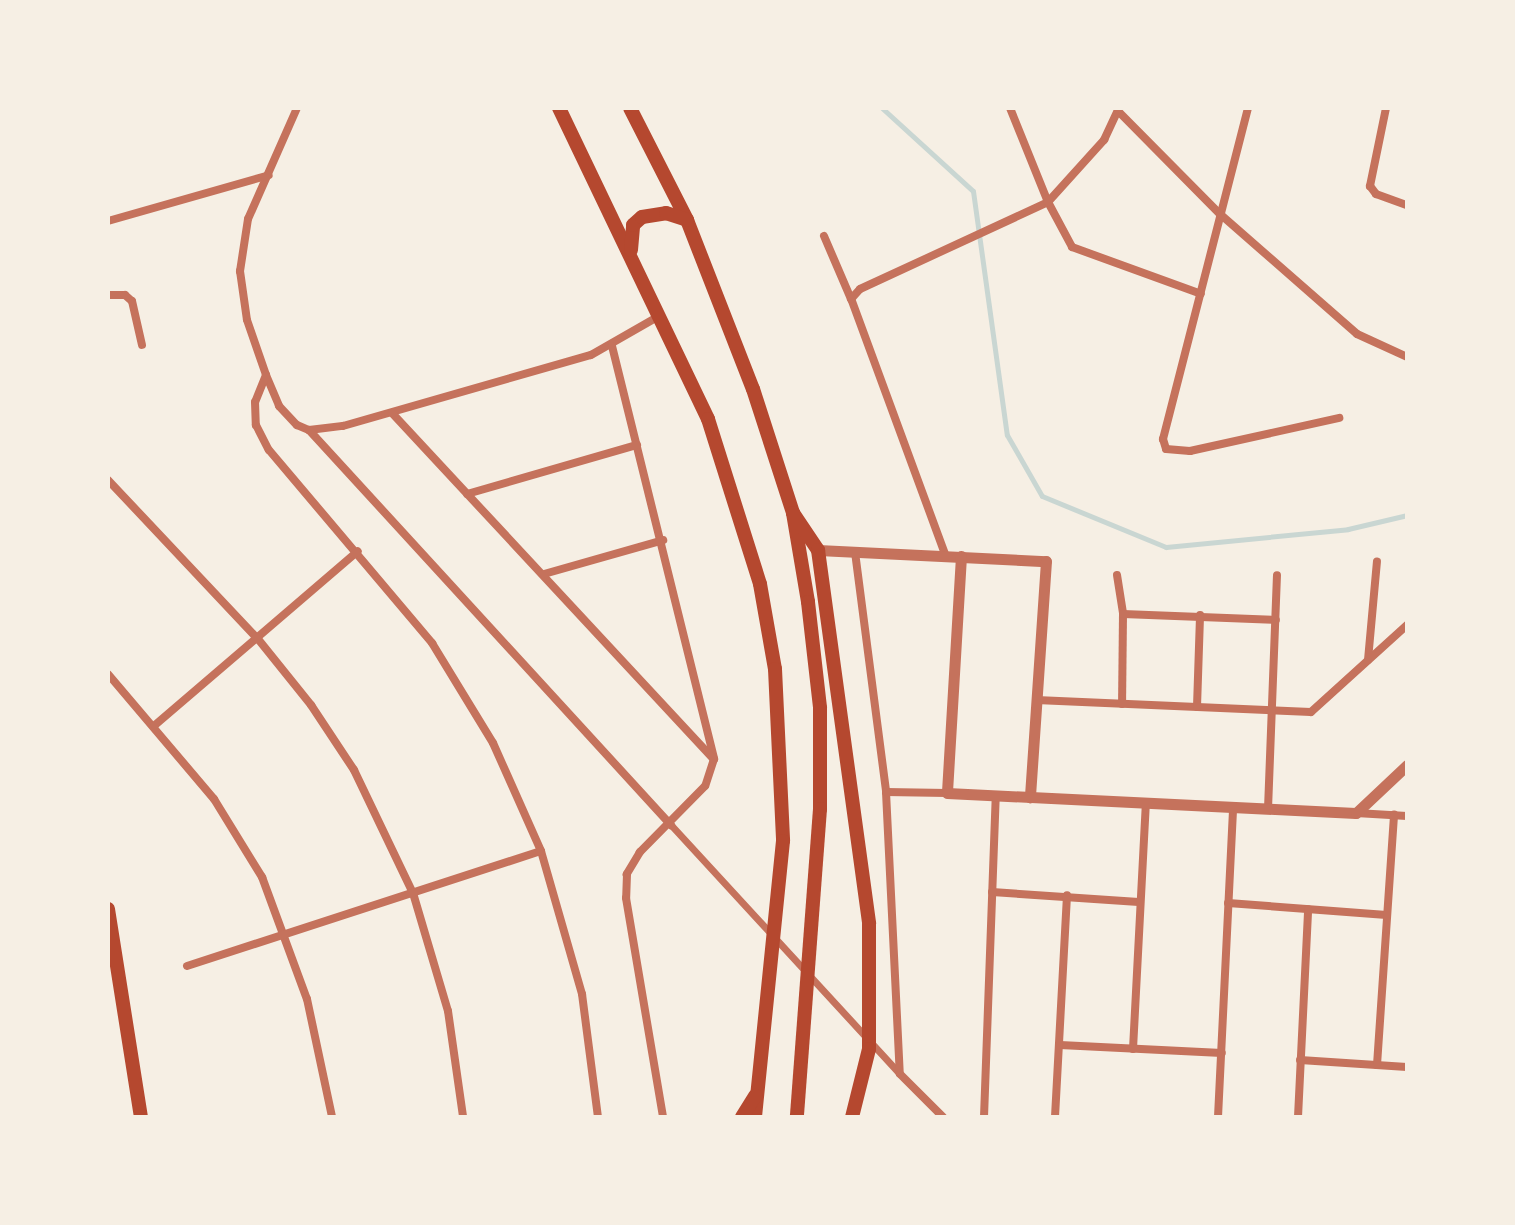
<!DOCTYPE html>
<html>
<head>
<meta charset="utf-8">
<style>
  body { margin:0 }
  #map { position:relative; width:1515px; height:1225px; overflow:hidden; background:#f6efe4; font-family:"Libre Baskerville",serif }
  div>[style] { position:absolute }
  .stream>* { height:5px; margin:-2.5px; padding:0 2.5px; transform-origin:2.5px; border-radius:2.5px; background:#c9d6d2 }
  .pedestrian>* { height:7px; margin:-3.5px; padding:0 3.5px; transform-origin:3.5px; border-radius:3.5px; background:#c5725c }
  .minor>* { height:8px; margin:-4px; padding:0 4px; transform-origin:4px; border-radius:4px; background:#c5725c }
  .tertiary>* { height:11px; margin:-5.5px; padding:0 5.5px; transform-origin:5.5px; border-radius:5.5px; background:#c5725c }
  .trunk>* { height:14px; margin:-7px; padding:0 7px; transform-origin:7px; border-radius:7px; background:#b5482f }
  span { translate:-50% -50%; white-space:nowrap; text-align:center; line-height:1.15; -webkit-text-stroke:6px #f6efe4; paint-order:stroke }
  .frame { position:absolute; inset:0; border:110px solid #f6efe4; pointer-events:none }
</style>
</head>
<body>
<div id="map">
  <div class="stream">
    <i style="left:882px;top:108px;width:123px;rotate:42.4deg"></i>
    <i style="left:973px;top:191px;width:246px;rotate:82.1deg"></i>
    <i style="left:1007px;top:435px;width:70px;rotate:60.2deg"></i>
    <i style="left:1042px;top:496px;width:134px;rotate:22.4deg"></i>
    <i style="left:1166px;top:547px;width:183px;rotate:-5.6deg"></i>
    <i style="left:1348px;top:529px;width:61px;rotate:-13.3deg"></i>
  </div>
  <div class="pedestrian">
    <i style="left:671px;top:825px;width:338px;rotate:47.4deg"></i>
  </div>
  <div class="minor">
    <i style="left:297px;top:108px;width:121px;rotate:113.8deg"></i>
    <i style="left:248px;top:219px;width:53px;rotate:98.7deg"></i>
    <i style="left:240px;top:271px;width:49px;rotate:81.9deg"></i>
    <i style="left:247px;top:320px;width:58px;rotate:70.9deg"></i>
    <i style="left:266px;top:375px;width:34px;rotate:67deg"></i>
    <i style="left:279px;top:406px;width:26px;rotate:47deg"></i>
    <i style="left:297px;top:425px;width:13px;rotate:23deg"></i>
    <i style="left:309px;top:430px;width:34px;rotate:-7deg"></i>
    <i style="left:343px;top:426px;width:258px;rotate:-16deg"></i>
    <i style="left:591px;top:355px;width:78px;rotate:-29.8deg"></i>
    <i style="left:1010px;top:108px;width:101px;rotate:68deg"></i>
    <i style="left:1048px;top:202px;width:51px;rotate:61.9deg"></i>
    <i style="left:1072px;top:247px;width:137px;rotate:20deg"></i>
    <i style="left:1248px;top:108px;width:342px;rotate:104.4deg"></i>
    <i style="left:1163px;top:439px;width:10px;rotate:73deg"></i>
    <i style="left:1166px;top:449px;width:24px;rotate:5deg"></i>
    <i style="left:1190px;top:451px;width:153px;rotate:-12.5deg"></i>
    <i style="left:1386px;top:108px;width:80px;rotate:101.6deg"></i>
    <i style="left:1370px;top:186px;width:10px;rotate:53deg"></i>
    <i style="left:1376px;top:194px;width:33px;rotate:20deg"></i>
    <i style="left:1118px;top:111px;width:145px;rotate:45.3deg"></i>
    <i style="left:1220px;top:214px;width:182px;rotate:41.2deg"></i>
    <i style="left:1357px;top:334px;width:55px;rotate:24.7deg"></i>
    <i style="left:108px;top:221px;width:167px;rotate:-15.9deg"></i>
    <i style="left:824px;top:236px;width:69px;rotate:66.8deg"></i>
    <i style="left:108px;top:295px;width:17px"></i>
    <i style="left:125px;top:295px;width:9px;rotate:41deg"></i>
    <i style="left:132px;top:301px;width:45px;rotate:77.2deg"></i>
    <i style="left:612px;top:346px;width:425px;rotate:76.1deg"></i>
    <i style="left:714px;top:759px;width:28px;rotate:108deg"></i>
    <i style="left:705px;top:786px;width:93px;rotate:134.6deg"></i>
    <i style="left:640px;top:852px;width:26px;rotate:121deg"></i>
    <i style="left:627px;top:874px;width:24px;rotate:92deg"></i>
    <i style="left:626px;top:898px;width:222px;rotate:80.4deg"></i>
    <i style="left:266px;top:375px;width:29px;rotate:112deg"></i>
    <i style="left:255px;top:402px;width:23px;rotate:88deg"></i>
    <i style="left:256px;top:425px;width:28px;rotate:63deg"></i>
    <i style="left:269px;top:450px;width:253px;rotate:49.8deg"></i>
    <i style="left:432px;top:643px;width:117px;rotate:58.6deg"></i>
    <i style="left:493px;top:743px;width:118px;rotate:66deg"></i>
    <i style="left:541px;top:851px;width:149px;rotate:74deg"></i>
    <i style="left:582px;top:994px;width:124px;rotate:82.6deg"></i>
    <i style="left:392px;top:413px;width:473px;rotate:47.1deg"></i>
    <i style="left:309px;top:430px;width:536px;rotate:47.5deg"></i>
    <i style="left:108px;top:480px;width:219px;rotate:46.7deg"></i>
    <i style="left:258px;top:639px;width:85px;rotate:51.2deg"></i>
    <i style="left:311px;top:705px;width:78px;rotate:56.5deg"></i>
    <i style="left:354px;top:770px;width:136px;rotate:64.4deg"></i>
    <i style="left:413px;top:893px;width:123px;rotate:73.5deg"></i>
    <i style="left:448px;top:1011px;width:107px;rotate:81.9deg"></i>
    <i style="left:467px;top:494px;width:177px;rotate:-16.1deg"></i>
    <i style="left:855px;top:552px;width:242px;rotate:82.6deg"></i>
    <i style="left:886px;top:792px;width:282px;rotate:87.2deg"></i>
    <i style="left:900px;top:1074px;width:61px;rotate:45deg"></i>
    <i style="left:945px;top:554px;width:272px;rotate:-110.2deg"></i>
    <i style="left:851px;top:299px;width:13px;rotate:-48deg"></i>
    <i style="left:860px;top:289px;width:207px;rotate:-24.8deg"></i>
    <i style="left:1048px;top:202px;width:84px;rotate:-47.9deg"></i>
    <i style="left:1104px;top:140px;width:35px;rotate:-65deg"></i>
    <i style="left:544px;top:574px;width:124px;rotate:-15.9deg"></i>
    <i style="left:1117px;top:575px;width:39px;rotate:81deg"></i>
    <i style="left:1123px;top:614px;width:90px;rotate:90.6deg"></i>
    <i style="left:1123px;top:614px;width:153px;rotate:2.2deg"></i>
    <i style="left:1368px;top:660px;width:99px;rotate:-84.8deg"></i>
    <i style="left:108px;top:674px;width:164px;rotate:49.7deg"></i>
    <i style="left:214px;top:799px;width:92px;rotate:58.4deg"></i>
    <i style="left:262px;top:877px;width:130px;rotate:69.8deg"></i>
    <i style="left:307px;top:999px;width:121px;rotate:78deg"></i>
    <i style="left:1036px;top:700px;width:275px;rotate:2.5deg"></i>
    <i style="left:1311px;top:712px;width:130px;rotate:-42.2deg"></i>
    <i style="left:1197px;top:707px;width:92px;rotate:-88.1deg"></i>
    <i style="left:155px;top:725px;width:267px;rotate:-40.6deg"></i>
    <i style="left:886px;top:792px;width:61px;rotate:0.9deg"></i>
    <i style="left:1268px;top:809px;width:234px;rotate:-87.8deg"></i>
    <i style="left:1356px;top:813px;width:51px;rotate:3.4deg"></i>
    <i style="left:992px;top:892px;width:147px;rotate:3.9deg"></i>
    <i style="left:1228px;top:903px;width:159px;rotate:4.3deg"></i>
    <i style="left:187px;top:966px;width:372px;rotate:-18deg"></i>
    <i style="left:1060px;top:1045px;width:162px;rotate:2.8deg"></i>
    <i style="left:1133px;top:1049px;width:247px;rotate:-87deg"></i>
    <i style="left:1300px;top:1060px;width:107px;rotate:3.7deg"></i>
    <i style="left:1377px;top:1065px;width:251px;rotate:-86.1deg"></i>
    <i style="left:984px;top:1117px;width:322px;rotate:-87.9deg"></i>
    <i style="left:1055px;top:1117px;width:222px;rotate:-86.9deg"></i>
    <i style="left:1218px;top:1117px;width:310px;rotate:-87.2deg"></i>
    <i style="left:1298px;top:1117px;width:208px;rotate:-87.2deg"></i>
  </div>
  <div class="tertiary">
    <i style="left:818px;top:550px;width:228px;rotate:2.8deg"></i>
    <i style="left:1046px;top:561px;width:237px;rotate:93.9deg"></i>
    <i style="left:961px;top:556px;width:237px;rotate:93.4deg"></i>
    <i style="left:947px;top:793px;width:409px;rotate:2.8deg"></i>
    <i style="left:1356px;top:813px;width:70px;rotate:-43.3deg"></i>
  </div>
  <div class="trunk">
    <i style="left:559px;top:108px;width:345px;rotate:64.4deg"></i>
    <i style="left:708px;top:419px;width:173px;rotate:72.5deg"></i>
    <i style="left:760px;top:584px;width:86px;rotate:80deg"></i>
    <i style="left:775px;top:669px;width:172px;rotate:87.3deg"></i>
    <i style="left:783px;top:841px;width:277px;rotate:95.8deg"></i>
    <i style="left:630px;top:108px;width:126px;rotate:63deg"></i>
    <i style="left:687px;top:220px;width:181px;rotate:68.7deg"></i>
    <i style="left:753px;top:389px;width:130px;rotate:72.1deg"></i>
    <i style="left:793px;top:513px;width:90px;rotate:80.4deg"></i>
    <i style="left:808px;top:602px;width:107px;rotate:83.5deg"></i>
    <i style="left:820px;top:708px;width:101px;rotate:90deg"></i>
    <i style="left:820px;top:809px;width:309px;rotate:94.3deg"></i>
    <i style="left:631px;top:250px;width:25px;rotate:-85deg"></i>
    <i style="left:633px;top:225px;width:12px;rotate:-42deg"></i>
    <i style="left:642px;top:217px;width:24px;rotate:-9deg"></i>
    <i style="left:666px;top:213px;width:22px;rotate:18deg"></i>
    <i style="left:793px;top:513px;width:45px;rotate:56deg"></i>
    <i style="left:818px;top:550px;width:377px;rotate:82.2deg"></i>
    <i style="left:869px;top:924px;width:125px;rotate:90deg"></i>
    <i style="left:869px;top:1049px;width:70px;rotate:104deg"></i>
    <i style="left:108px;top:909px;width:211px;rotate:81deg"></i>
    <i style="left:742px;top:1117px;width:25px;rotate:-58deg"></i>
  </div>
  <div class="frame"></div>
</div>
</body>
</html>
